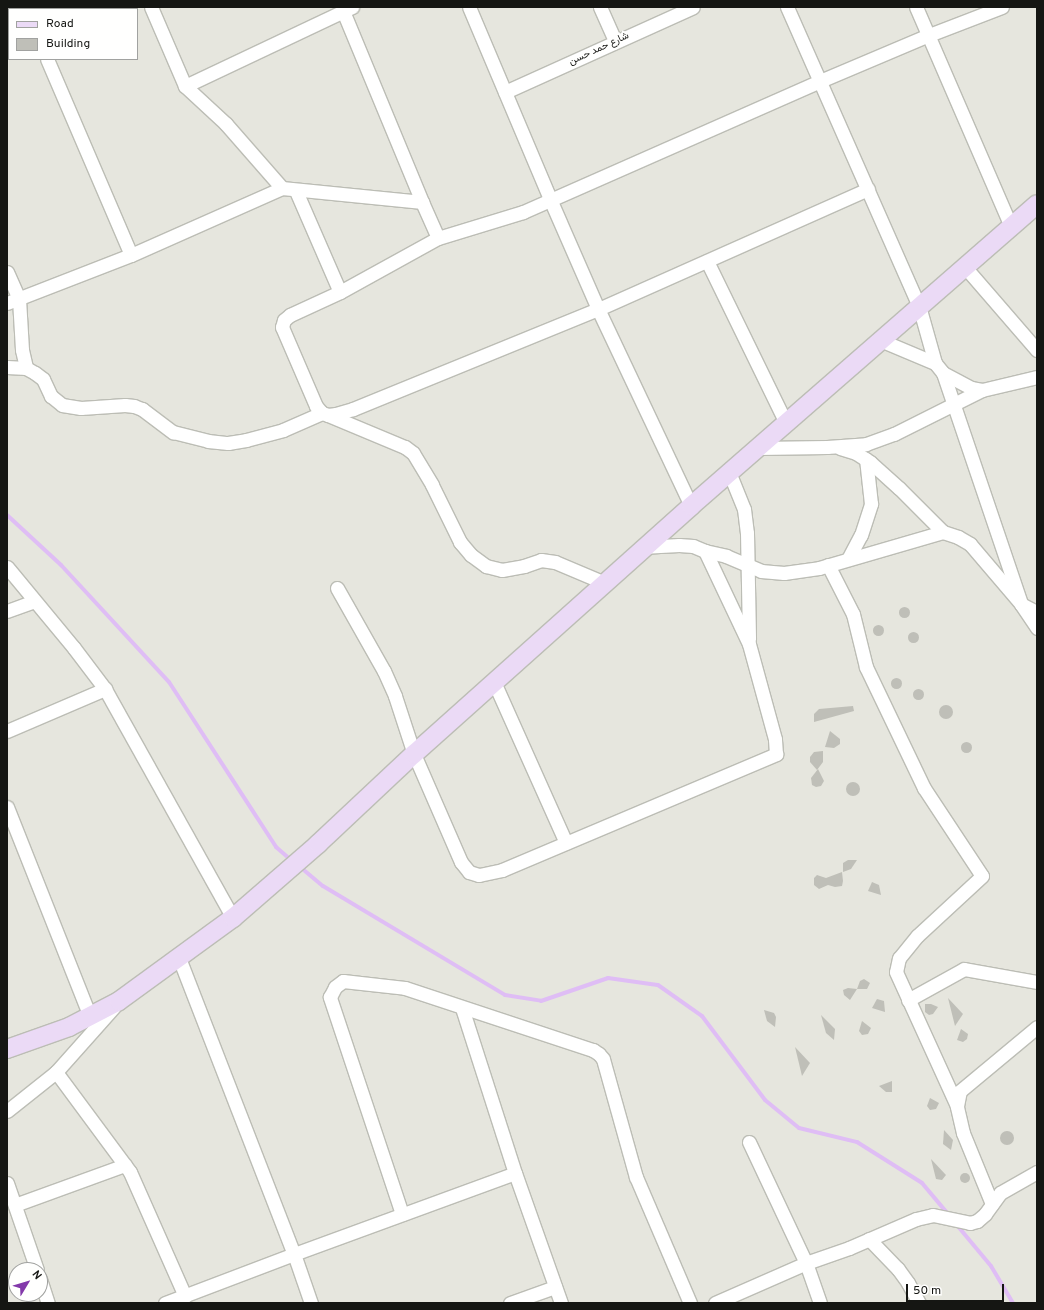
<!DOCTYPE html>
<html>
<head>
<meta charset="utf-8">
<style>
  body { margin:0 }
  #map { position:relative; width:1044px; height:1310px; overflow:hidden; background:#e6e6de; font-family:Overpass,Vazirmatn,sans-serif }
  div>[style] { position:absolute }
  .stream>* { height:4px; margin:-2px; padding:0 2px; transform-origin:2px; border-radius:2px; background:#dfbdf5 }
  .building>* { inset:0; background:#bfbfb8 }
  .round { border-radius:50% }
  .roads { filter:drop-shadow(1px 0 #bcbdb5) drop-shadow(-1px 0 #bcbdb5) drop-shadow(0 1px #bcbdb5) drop-shadow(0 -1px #bcbdb5) }
  .street>* { height:13px; margin:-6.5px; padding:0 6.5px; transform-origin:6.5px; border-radius:6.5px; background:#fff }
  .secondary>* { height:18px; margin:-9px; padding:0 9px; transform-origin:9px; border-radius:9px; background:#ebdaf6 }
  span { translate:-50% -50%; white-space:nowrap; text-align:center; line-height:1.15; -webkit-text-stroke:4px #fffffe; paint-order:stroke }
  .street-label { font-size:10px; color:#151613 }
  .frame { position:absolute; inset:0; border:8px solid #151613; pointer-events:none }
  .legend { position:absolute; left:8px; top:8px; width:130px; height:52px; box-sizing:border-box; background:#fffffe; border:1px solid #a1a2a0; margin:0; padding:5px 7px; list-style:none; font-size:12px; color:#151613 }
  .legend li { display:flex; align-items:center; gap:8px; height:20px }
  .legend b { width:20px; border:1px solid #a1a2a0 }
  .north { position:absolute; left:8px; top:1262px; width:40px; height:40px; box-sizing:border-box; background:#fffffe; border:1px solid #a1a2a0; border-radius:50%; rotate:52deg; font-size:11px; font-weight:700; line-height:16px; text-align:center; color:#151613 }
  .north::after { content:''; display:block; margin:auto; width:14px; height:18px; background:#8339aa; clip-path:polygon(50% 0,100% 100%,50% 72%,0 100%) }
  .scale { position:absolute; left:906px; top:1284px; width:98px; height:18px; box-sizing:border-box; border:2px solid #151613; border-top:0; padding-left:5px; font-size:12px; line-height:14px; white-space:nowrap; color:#151613; -webkit-text-stroke:3px #fffffe; paint-order:stroke }
</style>
</head>
<body>
<div id="map">
  <div class="stream">
    <i style="left:7px;top:515px;width:74px;rotate:42.8deg"></i>
    <i style="left:61px;top:565px;width:159px;rotate:47.3deg"></i>
    <i style="left:169px;top:682px;width:197px;rotate:57deg"></i>
    <i style="left:276px;top:847px;width:21px;rotate:41deg"></i>
    <i style="left:299px;top:866px;width:31px;rotate:40deg"></i>
    <i style="left:323px;top:886px;width:212px;rotate:30.9deg"></i>
    <i style="left:505px;top:995px;width:36px;rotate:9deg"></i>
    <i style="left:541px;top:1001px;width:71px;rotate:-18.9deg"></i>
    <i style="left:608px;top:978px;width:50px;rotate:8deg"></i>
    <i style="left:658px;top:985px;width:54px;rotate:35.2deg"></i>
    <i style="left:702px;top:1016px;width:105px;rotate:53.1deg"></i>
    <i style="left:765px;top:1100px;width:44px;rotate:39.5deg"></i>
    <i style="left:799px;top:1128px;width:60px;rotate:13.6deg"></i>
    <i style="left:857px;top:1142px;width:77px;rotate:32.2deg"></i>
    <i style="left:922px;top:1183px;width:40px;rotate:50deg"></i>
    <i style="left:956px;top:1224px;width:55px;rotate:50.2deg"></i>
    <i style="left:991px;top:1266px;width:43px;rotate:59.3deg"></i>
  </div>
  <div class="building">
    <i class="round" style="left:898.5px;top:606.5px;width:11px;height:11px"></i>
    <i class="round" style="left:872.5px;top:624.5px;width:11px;height:11px"></i>
    <i class="round" style="left:907.5px;top:631.5px;width:11px;height:11px"></i>
    <i class="round" style="left:890.5px;top:677.5px;width:11px;height:11px"></i>
    <i class="round" style="left:912.5px;top:688.5px;width:11px;height:11px"></i>
    <i class="round" style="left:939px;top:705px;width:14px;height:14px"></i>
    <i style="clip-path:polygon(853px 706px,854px 711px,814px 722px,814px 714px,819px 709px)"></i>
    <i style="clip-path:polygon(830px 731px,840px 739px,840px 744px,834px 748px,825px 747px)"></i>
    <i class="round" style="left:960.5px;top:741.5px;width:11px;height:11px"></i>
    <i style="clip-path:polygon(823px 751px,823px 762px,817px 770px,810px 762px,810px 757px,814px 752px)"></i>
    <i style="clip-path:polygon(818px 769px,824px 781px,821px 786px,816px 787px,812px 785px,811px 778px)"></i>
    <i class="round" style="left:846px;top:782px;width:14px;height:14px"></i>
    <i style="clip-path:polygon(848px 860px,857px 860px,851px 869px,843px 872px,843px 863px)"></i>
    <i style="clip-path:polygon(842px 872px,843px 881px,842px 886px,835px 887px,828px 885px,819px 889px,814px 885px,814px 878px,817px 875px,826px 878px)"></i>
    <i style="clip-path:polygon(872px 882px,879px 885px,881px 895px,868px 891px)"></i>
    <i style="clip-path:polygon(864px 979px,870px 983px,867px 989px,857px 989px,850px 1000px,844px 995px,843px 990px,848px 988px,857px 989px,860px 981px)"></i>
    <i style="clip-path:polygon(948px 998px,963px 1014px,955px 1026px)"></i>
    <i style="clip-path:polygon(877px 999px,884px 1001px,885px 1012px,872px 1008px)"></i>
    <i style="clip-path:polygon(925px 1004px,931px 1004px,938px 1007px,933px 1014px,929px 1015px,925px 1012px)"></i>
    <i style="clip-path:polygon(764px 1010px,774px 1013px,776px 1017px,775px 1027px,767px 1021px)"></i>
    <i style="clip-path:polygon(821px 1015px,835px 1029px,834px 1040px,826px 1033px)"></i>
    <i style="clip-path:polygon(862px 1021px,871px 1028px,868px 1034px,862px 1035px,859px 1031px)"></i>
    <i style="clip-path:polygon(961px 1029px,968px 1034px,967px 1039px,963px 1042px,957px 1040px)"></i>
    <i style="clip-path:polygon(795px 1047px,810px 1063px,802px 1076px)"></i>
    <i style="clip-path:polygon(892px 1081px,892px 1092px,886px 1092px,879px 1086px)"></i>
    <i style="clip-path:polygon(930px 1098px,939px 1103px,936px 1109px,930px 1110px,927px 1106px)"></i>
    <i style="clip-path:polygon(944px 1130px,953px 1140px,951px 1150px,943px 1144px)"></i>
    <i class="round" style="left:1000px;top:1131px;width:14px;height:14px"></i>
    <i style="clip-path:polygon(931px 1159px,946px 1175px,942px 1180px,936px 1179px)"></i>
    <i class="round" style="left:960px;top:1173px;width:10px;height:10px"></i>
  </div>
  <div class="roads">
    <div class="street">
      <i style="left:24px;top:7px;width:2px;rotate:63deg"></i>
      <i style="left:151px;top:7px;width:86px;rotate:66.7deg"></i>
      <i style="left:185px;top:86px;width:56px;rotate:42.8deg"></i>
      <i style="left:226px;top:124px;width:85px;rotate:48.8deg"></i>
      <i style="left:469px;top:7px;width:208px;rotate:67.1deg"></i>
      <i style="left:550px;top:199px;width:120px;rotate:66.4deg"></i>
      <i style="left:598px;top:309px;width:218px;rotate:64.7deg"></i>
      <i style="left:600px;top:7px;width:37px;rotate:66deg"></i>
      <i style="left:787px;top:7px;width:327px;rotate:66.2deg"></i>
      <i style="left:919px;top:306px;width:59px;rotate:74.3deg"></i>
      <i style="left:916px;top:7px;width:240px;rotate:66.6deg"></i>
      <i style="left:343px;top:11px;width:207px;rotate:67.5deg"></i>
      <i style="left:47px;top:59px;width:213px;rotate:66.8deg"></i>
      <i style="left:185px;top:86px;width:185px;rotate:-25.3deg"></i>
      <i style="left:505px;top:92px;width:206px;rotate:-24.3deg"></i>
      <i style="left:868px;top:189px;width:295px;rotate:156deg"></i>
      <i style="left:598px;top:309px;width:265px;rotate:157.8deg"></i>
      <i style="left:353px;top:409px;width:18px;rotate:164deg"></i>
      <i style="left:336px;top:414px;width:8px;rotate:173deg"></i>
      <i style="left:328px;top:415px;width:6px;rotate:-162deg"></i>
      <i style="left:322px;top:413px;width:9px;rotate:-131deg"></i>
      <i style="left:316px;top:406px;width:86px;rotate:-113.3deg"></i>
      <i style="left:282px;top:327px;width:7px;rotate:-74deg"></i>
      <i style="left:284px;top:320px;width:8px;rotate:-40deg"></i>
      <i style="left:290px;top:315px;width:55px;rotate:-24.7deg"></i>
      <i style="left:340px;top:292px;width:112px;rotate:-28.9deg"></i>
      <i style="left:438px;top:238px;width:89px;rotate:-17deg"></i>
      <i style="left:523px;top:212px;width:325px;rotate:-23.8deg"></i>
      <i style="left:820px;top:81px;width:118px;rotate:-22.9deg"></i>
      <i style="left:929px;top:35px;width:78px;rotate:-21deg"></i>
      <i style="left:296px;top:191px;width:110px;rotate:66.5deg"></i>
      <i style="left:707px;top:261px;width:180px;rotate:64deg"></i>
      <i style="left:965px;top:267px;width:110px;rotate:49.1deg"></i>
      <i style="left:7px;top:272px;width:30px;rotate:66deg"></i>
      <i style="left:19px;top:299px;width:51px;rotate:86.6deg"></i>
      <i style="left:22px;top:350px;width:18px;rotate:77deg"></i>
      <i style="left:7px;top:303px;width:133px;rotate:-21.2deg"></i>
      <i style="left:131px;top:255px;width:165px;rotate:-23.9deg"></i>
      <i style="left:282px;top:188px;width:141px;rotate:5.7deg"></i>
      <i style="left:422px;top:202px;width:39px;rotate:66deg"></i>
      <i style="left:880px;top:340px;width:60px;rotate:22.7deg"></i>
      <i style="left:935px;top:363px;width:13px;rotate:51deg"></i>
      <i style="left:943px;top:373px;width:244px;rotate:71.3deg"></i>
      <i style="left:1021px;top:604px;width:29px;rotate:56deg"></i>
      <i style="left:7px;top:367px;width:19px;rotate:3deg"></i>
      <i style="left:26px;top:368px;width:10px;rotate:29deg"></i>
      <i style="left:35px;top:373px;width:10px;rotate:37deg"></i>
      <i style="left:43px;top:379px;width:19px;rotate:65deg"></i>
      <i style="left:51px;top:396px;width:14px;rotate:39deg"></i>
      <i style="left:62px;top:405px;width:19px;rotate:9deg"></i>
      <i style="left:81px;top:408px;width:44px;rotate:-3.9deg"></i>
      <i style="left:125px;top:405px;width:9px;rotate:6deg"></i>
      <i style="left:134px;top:406px;width:9px;rotate:21deg"></i>
      <i style="left:142px;top:409px;width:39px;rotate:37deg"></i>
      <i style="left:173px;top:432px;width:36px;rotate:14deg"></i>
      <i style="left:208px;top:441px;width:20px;rotate:6deg"></i>
      <i style="left:228px;top:443px;width:18px;rotate:-9deg"></i>
      <i style="left:246px;top:440px;width:38px;rotate:-15deg"></i>
      <i style="left:283px;top:430px;width:43px;rotate:-23.6deg"></i>
      <i style="left:943px;top:373px;width:32px;rotate:28deg"></i>
      <i style="left:971px;top:388px;width:11px;rotate:10deg"></i>
      <i style="left:982px;top:390px;width:57px;rotate:-13.3deg"></i>
      <i style="left:328px;top:415px;width:83px;rotate:22.6deg"></i>
      <i style="left:405px;top:447px;width:10px;rotate:37deg"></i>
      <i style="left:413px;top:453px;width:37px;rotate:59deg"></i>
      <i style="left:432px;top:485px;width:64px;rotate:63.8deg"></i>
      <i style="left:460px;top:542px;width:17px;rotate:50deg"></i>
      <i style="left:471px;top:555px;width:19px;rotate:36deg"></i>
      <i style="left:486px;top:566px;width:16px;rotate:14deg"></i>
      <i style="left:502px;top:570px;width:22px;rotate:-10deg"></i>
      <i style="left:524px;top:566px;width:18px;rotate:-19deg"></i>
      <i style="left:541px;top:560px;width:14px;rotate:8deg"></i>
      <i style="left:555px;top:562px;width:54px;rotate:22.8deg"></i>
      <i style="left:758px;top:448px;width:69px;rotate:-0.8deg"></i>
      <i style="left:827px;top:447px;width:39px;rotate:-4deg"></i>
      <i style="left:866px;top:444px;width:30px;rotate:-20deg"></i>
      <i style="left:894px;top:434px;width:98px;rotate:-26.6deg"></i>
      <i style="left:840px;top:448px;width:17px;rotate:17deg"></i>
      <i style="left:856px;top:453px;width:17px;rotate:33deg"></i>
      <i style="left:870px;top:462px;width:39px;rotate:42deg"></i>
      <i style="left:899px;top:488px;width:62px;rotate:45deg"></i>
      <i style="left:729px;top:472px;width:40px;rotate:68deg"></i>
      <i style="left:744px;top:509px;width:24px;rotate:83deg"></i>
      <i style="left:747px;top:533px;width:106px;rotate:88.9deg"></i>
      <i style="left:705px;top:551px;width:22px;rotate:13deg"></i>
      <i style="left:726px;top:556px;width:38px;rotate:23deg"></i>
      <i style="left:761px;top:571px;width:23px;rotate:5deg"></i>
      <i style="left:784px;top:573px;width:35px;rotate:-8deg"></i>
      <i style="left:819px;top:568px;width:129px;rotate:-16.2deg"></i>
      <i style="left:943px;top:532px;width:16px;rotate:18deg"></i>
      <i style="left:958px;top:537px;width:14px;rotate:30deg"></i>
      <i style="left:970px;top:544px;width:79px;rotate:49.6deg"></i>
      <i style="left:1021px;top:604px;width:18px;rotate:27deg"></i>
      <i style="left:848px;top:559px;width:27px;rotate:-62deg"></i>
      <i style="left:861px;top:535px;width:33px;rotate:-72deg"></i>
      <i style="left:871px;top:504px;width:45px;rotate:-96.3deg"></i>
      <i style="left:828px;top:565px;width:55px;rotate:63deg"></i>
      <i style="left:853px;top:614px;width:55px;rotate:76.2deg"></i>
      <i style="left:866px;top:667px;width:134px;rotate:64.4deg"></i>
      <i style="left:924px;top:788px;width:105px;rotate:56.6deg"></i>
      <i style="left:982px;top:876px;width:88px;rotate:137.3deg"></i>
      <i style="left:917px;top:936px;width:28px;rotate:129deg"></i>
      <i style="left:899px;top:958px;width:14px;rotate:102deg"></i>
      <i style="left:896px;top:972px;width:147px;rotate:65.5deg"></i>
      <i style="left:7px;top:567px;width:105px;rotate:50.4deg"></i>
      <i style="left:74px;top:648px;width:51px;rotate:52.9deg"></i>
      <i style="left:105px;top:689px;width:262px;rotate:60.8deg"></i>
      <i style="left:337px;top:588px;width:95px;rotate:60.5deg"></i>
      <i style="left:384px;top:671px;width:27px;rotate:66deg"></i>
      <i style="left:395px;top:696px;width:61px;rotate:71.9deg"></i>
      <i style="left:414px;top:754px;width:118px;rotate:66.5deg"></i>
      <i style="left:461px;top:862px;width:13px;rotate:51deg"></i>
      <i style="left:469px;top:872px;width:10px;rotate:17deg"></i>
      <i style="left:479px;top:875px;width:24px;rotate:-12deg"></i>
      <i style="left:502px;top:870px;width:298px;rotate:-22.9deg"></i>
      <i style="left:776px;top:754px;width:15px;rotate:-94deg"></i>
      <i style="left:775px;top:739px;width:98px;rotate:-105.3deg"></i>
      <i style="left:749px;top:644px;width:103px;rotate:-115.3deg"></i>
      <i style="left:705px;top:551px;width:13px;rotate:-157deg"></i>
      <i style="left:693px;top:546px;width:14px;rotate:-176deg"></i>
      <i style="left:679px;top:545px;width:33px;rotate:177deg"></i>
      <i style="left:7px;top:611px;width:29px;rotate:-20deg"></i>
      <i style="left:494px;top:682px;width:176px;rotate:65.9deg"></i>
      <i style="left:7px;top:731px;width:107px;rotate:-23.2deg"></i>
      <i style="left:7px;top:807px;width:226px;rotate:68.4deg"></i>
      <i style="left:179px;top:958px;width:318px;rotate:68.8deg"></i>
      <i style="left:294px;top:1254px;width:52px;rotate:70.9deg"></i>
      <i style="left:908px;top:1000px;width:64px;rotate:-29deg"></i>
      <i style="left:964px;top:969px;width:74px;rotate:10.1deg"></i>
      <i style="left:462px;top:1008px;width:173px;rotate:72.2deg"></i>
      <i style="left:515px;top:1173px;width:138px;rotate:70.5deg"></i>
      <i style="left:56px;top:1072px;width:124px;rotate:53.5deg"></i>
      <i style="left:130px;top:1172px;width:136px;rotate:66.1deg"></i>
      <i style="left:7px;top:1111px;width:63px;rotate:-38.5deg"></i>
      <i style="left:56px;top:1072px;width:87px;rotate:-48.3deg"></i>
      <i style="left:749px;top:1142px;width:134px;rotate:64.8deg"></i>
      <i style="left:806px;top:1263px;width:42px;rotate:70.7deg"></i>
      <i style="left:7px;top:1183px;width:92px;rotate:71deg"></i>
      <i style="left:992px;top:1204px;width:77px;rotate:-112.2deg"></i>
      <i style="left:963px;top:1133px;width:28px;rotate:-103deg"></i>
      <i style="left:957px;top:1106px;width:15px;rotate:-79deg"></i>
      <i style="left:960px;top:1091px;width:100px;rotate:-39.7deg"></i>
      <i style="left:15px;top:1205px;width:117px;rotate:-20deg"></i>
      <i style="left:402px;top:1214px;width:229px;rotate:-108.4deg"></i>
      <i style="left:330px;top:997px;width:11px;rotate:-63deg"></i>
      <i style="left:335px;top:987px;width:10px;rotate:-37deg"></i>
      <i style="left:343px;top:981px;width:62px;rotate:6.4deg"></i>
      <i style="left:405px;top:988px;width:198px;rotate:18.3deg"></i>
      <i style="left:593px;top:1050px;width:7px;rotate:34deg"></i>
      <i style="left:599px;top:1054px;width:6px;rotate:51deg"></i>
      <i style="left:603px;top:1059px;width:123px;rotate:74.4deg"></i>
      <i style="left:636px;top:1177px;width:137px;rotate:66.8deg"></i>
      <i style="left:869px;top:1239px;width:42px;rotate:46deg"></i>
      <i style="left:898px;top:1269px;width:17px;rotate:54deg"></i>
      <i style="left:908px;top:1283px;width:23px;rotate:61deg"></i>
      <i style="left:40px;top:1279px;width:25px;rotate:72deg"></i>
      <i style="left:165px;top:1303px;width:138px;rotate:-20.8deg"></i>
      <i style="left:294px;top:1254px;width:235px;rotate:-20.1deg"></i>
      <i style="left:510px;top:1303px;width:48px;rotate:-19.6deg"></i>
      <i style="left:715px;top:1303px;width:99px;rotate:-23.7deg"></i>
      <i style="left:806px;top:1263px;width:46px;rotate:-19.2deg"></i>
      <i style="left:849px;top:1248px;width:73px;rotate:-23.4deg"></i>
      <i style="left:916px;top:1219px;width:17px;rotate:-13deg"></i>
      <i style="left:933px;top:1215px;width:38px;rotate:12deg"></i>
      <i style="left:970px;top:1223px;width:7px;rotate:-16deg"></i>
      <i style="left:977px;top:1221px;width:11px;rotate:-41deg"></i>
      <i style="left:985px;top:1214px;width:26px;rotate:-54deg"></i>
      <i style="left:1000px;top:1193px;width:43px;rotate:-29.6deg"></i>
    </div>
    <div class="secondary">
      <i style="left:7px;top:1049px;width:66px;rotate:-19.5deg"></i>
      <i style="left:69px;top:1027px;width:56px;rotate:-27.5deg"></i>
      <i style="left:119px;top:1001px;width:141px;rotate:-36.1deg"></i>
      <i style="left:233px;top:918px;width:113px;rotate:-41deg"></i>
      <i style="left:318px;top:844px;width:132px;rotate:-43.2deg"></i>
      <i style="left:414px;top:754px;width:372px;rotate:-41.8deg"></i>
      <i style="left:691px;top:506px;width:459px;rotate:-41.1deg"></i>
    </div>
  </div>
  <div class="street-label">
    <span style="left:599px;top:49px;rotate:-25deg">شارع حمد حسن</span>
  </div>
  <div class="frame"></div>
  <ul class="legend">
  <li><b style="height:5px;background:#ebdaf6"></b>Road</li>
  <li><b style="height:11px;background:#bfbfb8"></b>Building</li>
  </ul>
  <div class="north">N</div>
  <div class="scale">50 m</div>
</div>
</body>
</html>
